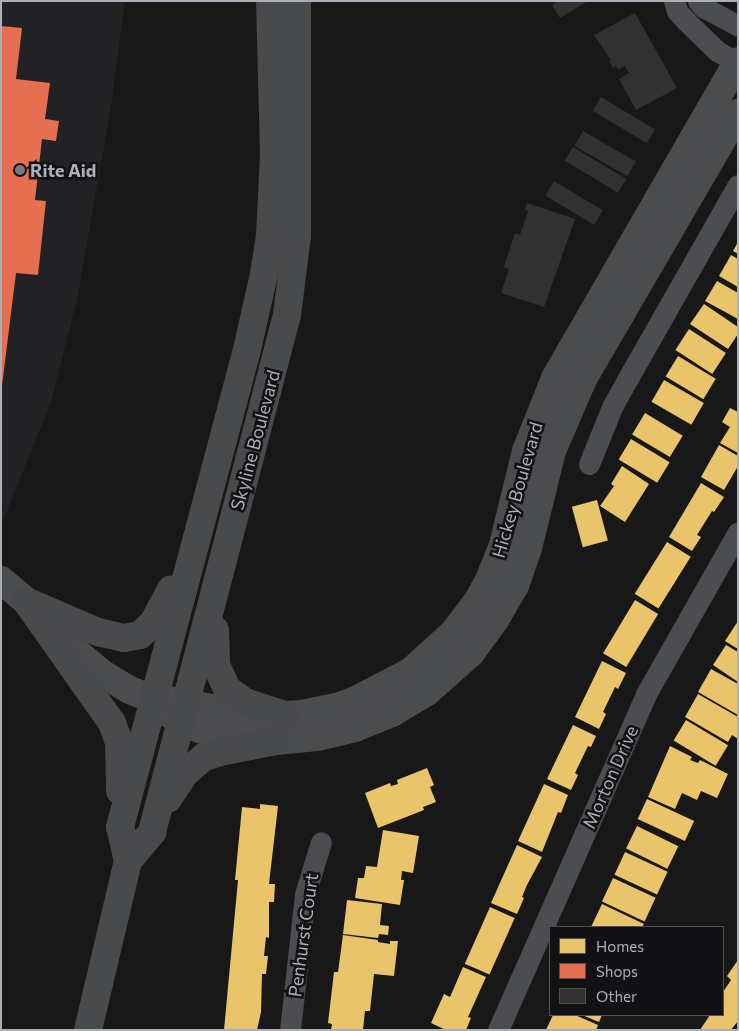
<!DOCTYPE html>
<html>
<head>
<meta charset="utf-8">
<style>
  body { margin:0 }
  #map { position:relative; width:739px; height:1031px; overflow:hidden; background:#181818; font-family:Commissioner,sans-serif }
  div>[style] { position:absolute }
  .built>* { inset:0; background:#222224 }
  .homes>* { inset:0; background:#e9c46a; transform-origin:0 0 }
  .shops>* { inset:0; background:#e76f51 }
  .building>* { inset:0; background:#313132; transform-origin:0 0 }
  .street>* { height:21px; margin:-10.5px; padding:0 10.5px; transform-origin:10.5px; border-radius:10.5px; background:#4c4d50 }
  .secondary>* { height:28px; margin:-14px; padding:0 14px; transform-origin:14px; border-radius:14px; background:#4b4c4e }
  .primary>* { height:28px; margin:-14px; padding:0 14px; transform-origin:14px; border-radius:14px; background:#494a4c }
  .dots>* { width:14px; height:14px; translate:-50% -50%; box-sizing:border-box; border:2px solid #121214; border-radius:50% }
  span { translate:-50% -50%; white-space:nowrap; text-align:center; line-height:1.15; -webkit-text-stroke:5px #121214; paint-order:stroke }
  .poi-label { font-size:18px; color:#aaafb8; font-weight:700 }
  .left { translate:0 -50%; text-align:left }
  .street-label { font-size:18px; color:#aaafb8 }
  .frame { position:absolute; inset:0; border:2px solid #aaafb8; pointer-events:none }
  .legend { position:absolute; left:549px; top:926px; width:175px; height:90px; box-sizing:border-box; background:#121214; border:1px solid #4f5156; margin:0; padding:6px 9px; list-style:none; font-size:15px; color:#aaafb8 }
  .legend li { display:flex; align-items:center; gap:10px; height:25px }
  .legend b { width:25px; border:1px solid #4f5156 }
</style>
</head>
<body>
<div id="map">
  <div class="built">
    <i style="clip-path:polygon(1px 1px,125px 1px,110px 113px,77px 300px,51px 402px,1px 526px)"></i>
  </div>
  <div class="homes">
    <i style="clip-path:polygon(738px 242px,738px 254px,733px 251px)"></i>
    <i style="clip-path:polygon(731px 255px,738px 259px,738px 287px,719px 276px)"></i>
    <i style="clip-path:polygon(717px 281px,738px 293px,738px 319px,705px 301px)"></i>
    <i style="clip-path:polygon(704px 304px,738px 327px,738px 334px,728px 349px,690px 324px)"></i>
    <i style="left:689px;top:329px;width:44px;height:25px;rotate:33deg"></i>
    <i style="left:678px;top:356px;width:44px;height:24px;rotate:31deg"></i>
    <i style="left:664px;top:380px;width:46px;height:25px;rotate:30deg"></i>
    <i style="clip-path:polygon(730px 408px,738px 412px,738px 453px,720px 443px,730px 427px,722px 422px)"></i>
    <i style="left:645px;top:413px;width:44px;height:25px;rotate:31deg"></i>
    <i style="left:631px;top:439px;width:45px;height:24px;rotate:31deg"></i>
    <i style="clip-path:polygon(719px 445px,738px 456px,738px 466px,724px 490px,701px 477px)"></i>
    <i style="clip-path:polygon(622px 466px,649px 484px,625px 522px,600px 506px,614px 486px,611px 484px)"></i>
    <i style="clip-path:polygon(701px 483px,724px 497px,714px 512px,712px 511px,697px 535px,701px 537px,692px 551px,669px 537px)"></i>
    <i style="left:597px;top:500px;width:42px;height:26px;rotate:75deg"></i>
    <i style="left:667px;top:542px;width:28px;height:61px;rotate:32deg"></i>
    <i style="left:635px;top:600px;width:27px;height:62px;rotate:31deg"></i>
    <i style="clip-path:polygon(738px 621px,738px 649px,725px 641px)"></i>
    <i style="clip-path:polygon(726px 645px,738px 652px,738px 682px,713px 665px)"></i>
    <i style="clip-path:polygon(602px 661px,626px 673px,618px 689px,615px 687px,603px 712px,606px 714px,599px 729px,575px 717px)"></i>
    <i style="clip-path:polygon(711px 669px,738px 684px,738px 715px,698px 692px)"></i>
    <i style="clip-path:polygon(698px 694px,738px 717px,738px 739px,732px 735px,728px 742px,685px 717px)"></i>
    <i style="left:686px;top:720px;width:49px;height:24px;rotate:31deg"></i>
    <i style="clip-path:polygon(573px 725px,596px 736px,591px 747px,588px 746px,575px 773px,578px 775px,571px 790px,547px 779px)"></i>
    <i style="clip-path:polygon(670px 746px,692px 757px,690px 760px,698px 763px,700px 760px,728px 774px,717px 798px,701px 791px,697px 800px,682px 793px,675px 809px,648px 797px)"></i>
    <i style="clip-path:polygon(427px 768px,434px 785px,430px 787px,436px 802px,423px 807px,424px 810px,378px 828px,365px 793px,390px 783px,391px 786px,398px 784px,397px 780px)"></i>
    <i style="clip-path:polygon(544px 784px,568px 795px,561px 813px,558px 812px,542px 852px,518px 841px)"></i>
    <i style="left:647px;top:799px;width:52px;height:22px;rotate:25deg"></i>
    <i style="clip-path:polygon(260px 804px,278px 806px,269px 884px,275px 884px,274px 902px,269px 902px,269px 938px,266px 937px,264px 956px,268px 956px,266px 974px,262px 974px,261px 1012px,257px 1030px,224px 1030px,238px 880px,235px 880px,242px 807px,260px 809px)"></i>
    <i style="left:637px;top:826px;width:46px;height:25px;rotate:26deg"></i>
    <i style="clip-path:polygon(383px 830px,419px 836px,413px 873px,402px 871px,401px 880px,404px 880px,400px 905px,355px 898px,358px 878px,364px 878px,366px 866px,377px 867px)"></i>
    <i style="clip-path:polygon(517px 845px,542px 857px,527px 885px,522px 897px,524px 898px,517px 914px,491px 903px)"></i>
    <i style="left:625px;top:852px;width:47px;height:25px;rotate:25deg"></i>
    <i style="left:613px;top:878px;width:47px;height:26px;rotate:25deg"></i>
    <i style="clip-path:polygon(347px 900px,382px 904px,380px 925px,389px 926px,388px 935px,379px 934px,378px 938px,343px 934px)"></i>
    <i style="clip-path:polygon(602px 904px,644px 924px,642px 927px,591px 927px)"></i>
    <i style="left:490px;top:907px;width:27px;height:62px;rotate:24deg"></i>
    <i style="clip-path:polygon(343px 935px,378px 940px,378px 942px,390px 944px,390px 941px,398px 941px,394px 976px,374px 974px,370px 1011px,365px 1011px,363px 1030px,331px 1030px,332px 1024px,328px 1023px,334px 972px,338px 972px)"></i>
    <i style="clip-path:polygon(738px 960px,738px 1021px,731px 1030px,700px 1030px,710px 1015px,723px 1015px,723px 992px,731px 980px,727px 976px)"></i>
    <i style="clip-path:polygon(463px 967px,486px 977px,468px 1017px,471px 1018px,466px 1030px,446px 1030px,431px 1023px,444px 994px,450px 997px)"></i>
    <i style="clip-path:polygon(553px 1015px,575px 1015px,598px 1025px,596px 1030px,546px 1030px)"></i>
    <i style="clip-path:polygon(582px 1015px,602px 1015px,599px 1022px)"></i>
  </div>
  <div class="shops">
    <i style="clip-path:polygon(1px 26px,22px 28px,16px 79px,50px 83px,45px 119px,59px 121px,56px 141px,42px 139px,35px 200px,46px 201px,38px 275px,16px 273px,2px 386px)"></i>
  </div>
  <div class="building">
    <i style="clip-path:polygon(558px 1px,588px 1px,560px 18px,552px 5px)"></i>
    <i style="clip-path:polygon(635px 13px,677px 88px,636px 110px,619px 79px,629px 73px,625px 66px,618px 70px,616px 66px,613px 68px,609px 61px,611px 60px,594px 35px)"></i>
    <i style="left:601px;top:97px;width:63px;height:16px;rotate:31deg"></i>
    <i style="left:583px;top:131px;width:61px;height:17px;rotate:30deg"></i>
    <i style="left:573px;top:147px;width:62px;height:16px;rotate:31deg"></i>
    <i style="left:554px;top:181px;width:57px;height:17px;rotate:31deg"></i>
    <i style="clip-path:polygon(527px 203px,575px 219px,544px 307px,501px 293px,509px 269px,504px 267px,515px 233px,520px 235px,528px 211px,525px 210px)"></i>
  </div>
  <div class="street">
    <i style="left:674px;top:1px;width:10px;rotate:73deg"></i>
    <i style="left:677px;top:11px;width:15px;rotate:48deg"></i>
    <i style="left:687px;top:22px;width:42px;rotate:44deg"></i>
    <i style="left:717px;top:51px;width:24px;rotate:30deg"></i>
    <i style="left:698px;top:1px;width:8px;rotate:50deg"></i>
    <i style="left:703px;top:7px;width:40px;rotate:28deg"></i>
    <i style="left:589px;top:464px;width:61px;rotate:-68deg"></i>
    <i style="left:612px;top:407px;width:31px;rotate:-61deg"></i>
    <i style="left:627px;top:380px;width:224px;rotate:-60.4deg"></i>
    <i style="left:290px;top:1030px;width:137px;rotate:-83.7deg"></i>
    <i style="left:305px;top:894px;width:54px;rotate:-72.9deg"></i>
    <i style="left:498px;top:1030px;width:367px;rotate:-66.2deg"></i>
    <i style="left:646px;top:694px;width:186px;rotate:-60.4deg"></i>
  </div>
  <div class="secondary">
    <i style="left:1px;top:580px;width:33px;rotate:40deg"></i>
    <i style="left:26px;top:601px;width:67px;rotate:45.6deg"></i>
    <i style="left:73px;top:649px;width:39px;rotate:40deg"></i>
    <i style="left:103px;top:674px;width:31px;rotate:31deg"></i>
    <i style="left:130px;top:690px;width:26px;rotate:23deg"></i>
    <i style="left:154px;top:700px;width:15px"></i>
    <i style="left:169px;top:700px;width:76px;rotate:10.6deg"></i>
    <i style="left:244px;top:714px;width:20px;rotate:6deg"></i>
    <i style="left:264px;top:716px;width:38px;rotate:-3deg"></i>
    <i style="left:302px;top:714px;width:39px;rotate:-12deg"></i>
    <i style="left:340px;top:706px;width:19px;rotate:-21deg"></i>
    <i style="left:358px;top:699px;width:60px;rotate:-27.8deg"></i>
    <i style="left:411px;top:671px;width:58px;rotate:-42.2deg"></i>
    <i style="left:454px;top:632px;width:40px;rotate:-53deg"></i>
    <i style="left:478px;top:600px;width:23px;rotate:-61deg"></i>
    <i style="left:489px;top:580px;width:38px;rotate:-68deg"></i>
    <i style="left:503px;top:545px;width:97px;rotate:-76.3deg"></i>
    <i style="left:526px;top:451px;width:79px;rotate:-68.3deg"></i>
    <i style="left:555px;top:378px;width:366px;rotate:-60deg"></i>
    <i style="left:161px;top:708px;width:24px;rotate:35deg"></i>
    <i style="left:181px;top:722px;width:40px;rotate:21deg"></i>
    <i style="left:218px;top:736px;width:58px;rotate:4.9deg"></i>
    <i style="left:276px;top:741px;width:41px;rotate:-5.6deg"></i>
    <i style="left:317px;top:737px;width:39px;rotate:-13deg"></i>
    <i style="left:355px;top:728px;width:40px;rotate:-22deg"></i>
    <i style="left:392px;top:713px;width:41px;rotate:-31deg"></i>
    <i style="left:427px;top:692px;width:59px;rotate:-41.6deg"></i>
    <i style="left:471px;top:653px;width:41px;rotate:-54deg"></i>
    <i style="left:495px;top:620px;width:39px;rotate:-60deg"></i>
    <i style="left:515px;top:586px;width:40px;rotate:-71.1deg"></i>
    <i style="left:528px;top:548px;width:100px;rotate:-76.1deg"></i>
    <i style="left:552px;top:451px;width:78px;rotate:-66.7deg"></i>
    <i style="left:583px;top:379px;width:308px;rotate:-59.8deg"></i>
  </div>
  <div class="primary">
    <i style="left:26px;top:601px;width:149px;rotate:54.8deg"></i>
    <i style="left:112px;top:723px;width:20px;rotate:70deg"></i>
    <i style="left:119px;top:742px;width:49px;rotate:88.8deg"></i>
    <i style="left:26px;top:601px;width:78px;rotate:23.3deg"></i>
    <i style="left:98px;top:632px;width:27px;rotate:13deg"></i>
    <i style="left:124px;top:638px;width:16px;rotate:-11deg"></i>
    <i style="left:140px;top:635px;width:18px;rotate:-43deg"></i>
    <i style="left:153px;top:623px;width:38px;rotate:-62deg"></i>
    <i style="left:215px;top:630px;width:35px;rotate:88deg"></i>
    <i style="left:216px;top:665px;width:26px;rotate:65deg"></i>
    <i style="left:227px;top:689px;width:22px;rotate:36deg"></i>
    <i style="left:245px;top:702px;width:42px;rotate:18deg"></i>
    <i style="left:168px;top:799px;width:31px;rotate:-57deg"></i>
    <i style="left:185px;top:773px;width:25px;rotate:-40deg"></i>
    <i style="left:204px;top:757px;width:17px;rotate:-17deg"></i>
    <i style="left:220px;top:752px;width:57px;rotate:-11.1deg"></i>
    <i style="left:128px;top:861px;width:35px;rotate:-103deg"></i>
    <i style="left:120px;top:827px;width:489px;rotate:-75.1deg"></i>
    <i style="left:246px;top:354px;width:82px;rotate:-77.3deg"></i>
    <i style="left:264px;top:274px;width:38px;rotate:-81deg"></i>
    <i style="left:270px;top:236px;width:82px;rotate:-87.2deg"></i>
    <i style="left:274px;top:154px;width:153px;rotate:-91.5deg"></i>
    <i style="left:88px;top:1030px;width:174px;rotate:-76.7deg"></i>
    <i style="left:128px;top:861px;width:38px;rotate:-50deg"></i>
    <i style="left:152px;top:832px;width:534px;rotate:-75.37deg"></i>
    <i style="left:287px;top:315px;width:80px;rotate:-82.8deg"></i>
    <i style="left:297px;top:236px;width:235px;rotate:-90deg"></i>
  </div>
  <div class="dots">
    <i style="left:20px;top:170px;background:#777a80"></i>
  </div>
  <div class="poi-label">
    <span class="left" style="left:30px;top:170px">Rite Aid</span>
  </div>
  <div class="street-label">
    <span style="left:255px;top:440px;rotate:-75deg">Skyline Boulevard</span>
    <span style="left:517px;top:490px;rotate:-74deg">Hickey Boulevard</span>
    <span style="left:610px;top:777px;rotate:-66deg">Morton Drive</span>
    <span style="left:303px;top:935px;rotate:-82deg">Penhurst Court</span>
  </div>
  <div class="frame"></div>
  <ul class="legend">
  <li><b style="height:14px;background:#e9c46a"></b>Homes</li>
  <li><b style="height:14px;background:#e76f51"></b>Shops</li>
  <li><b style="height:14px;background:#313132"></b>Other</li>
  </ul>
</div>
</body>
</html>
